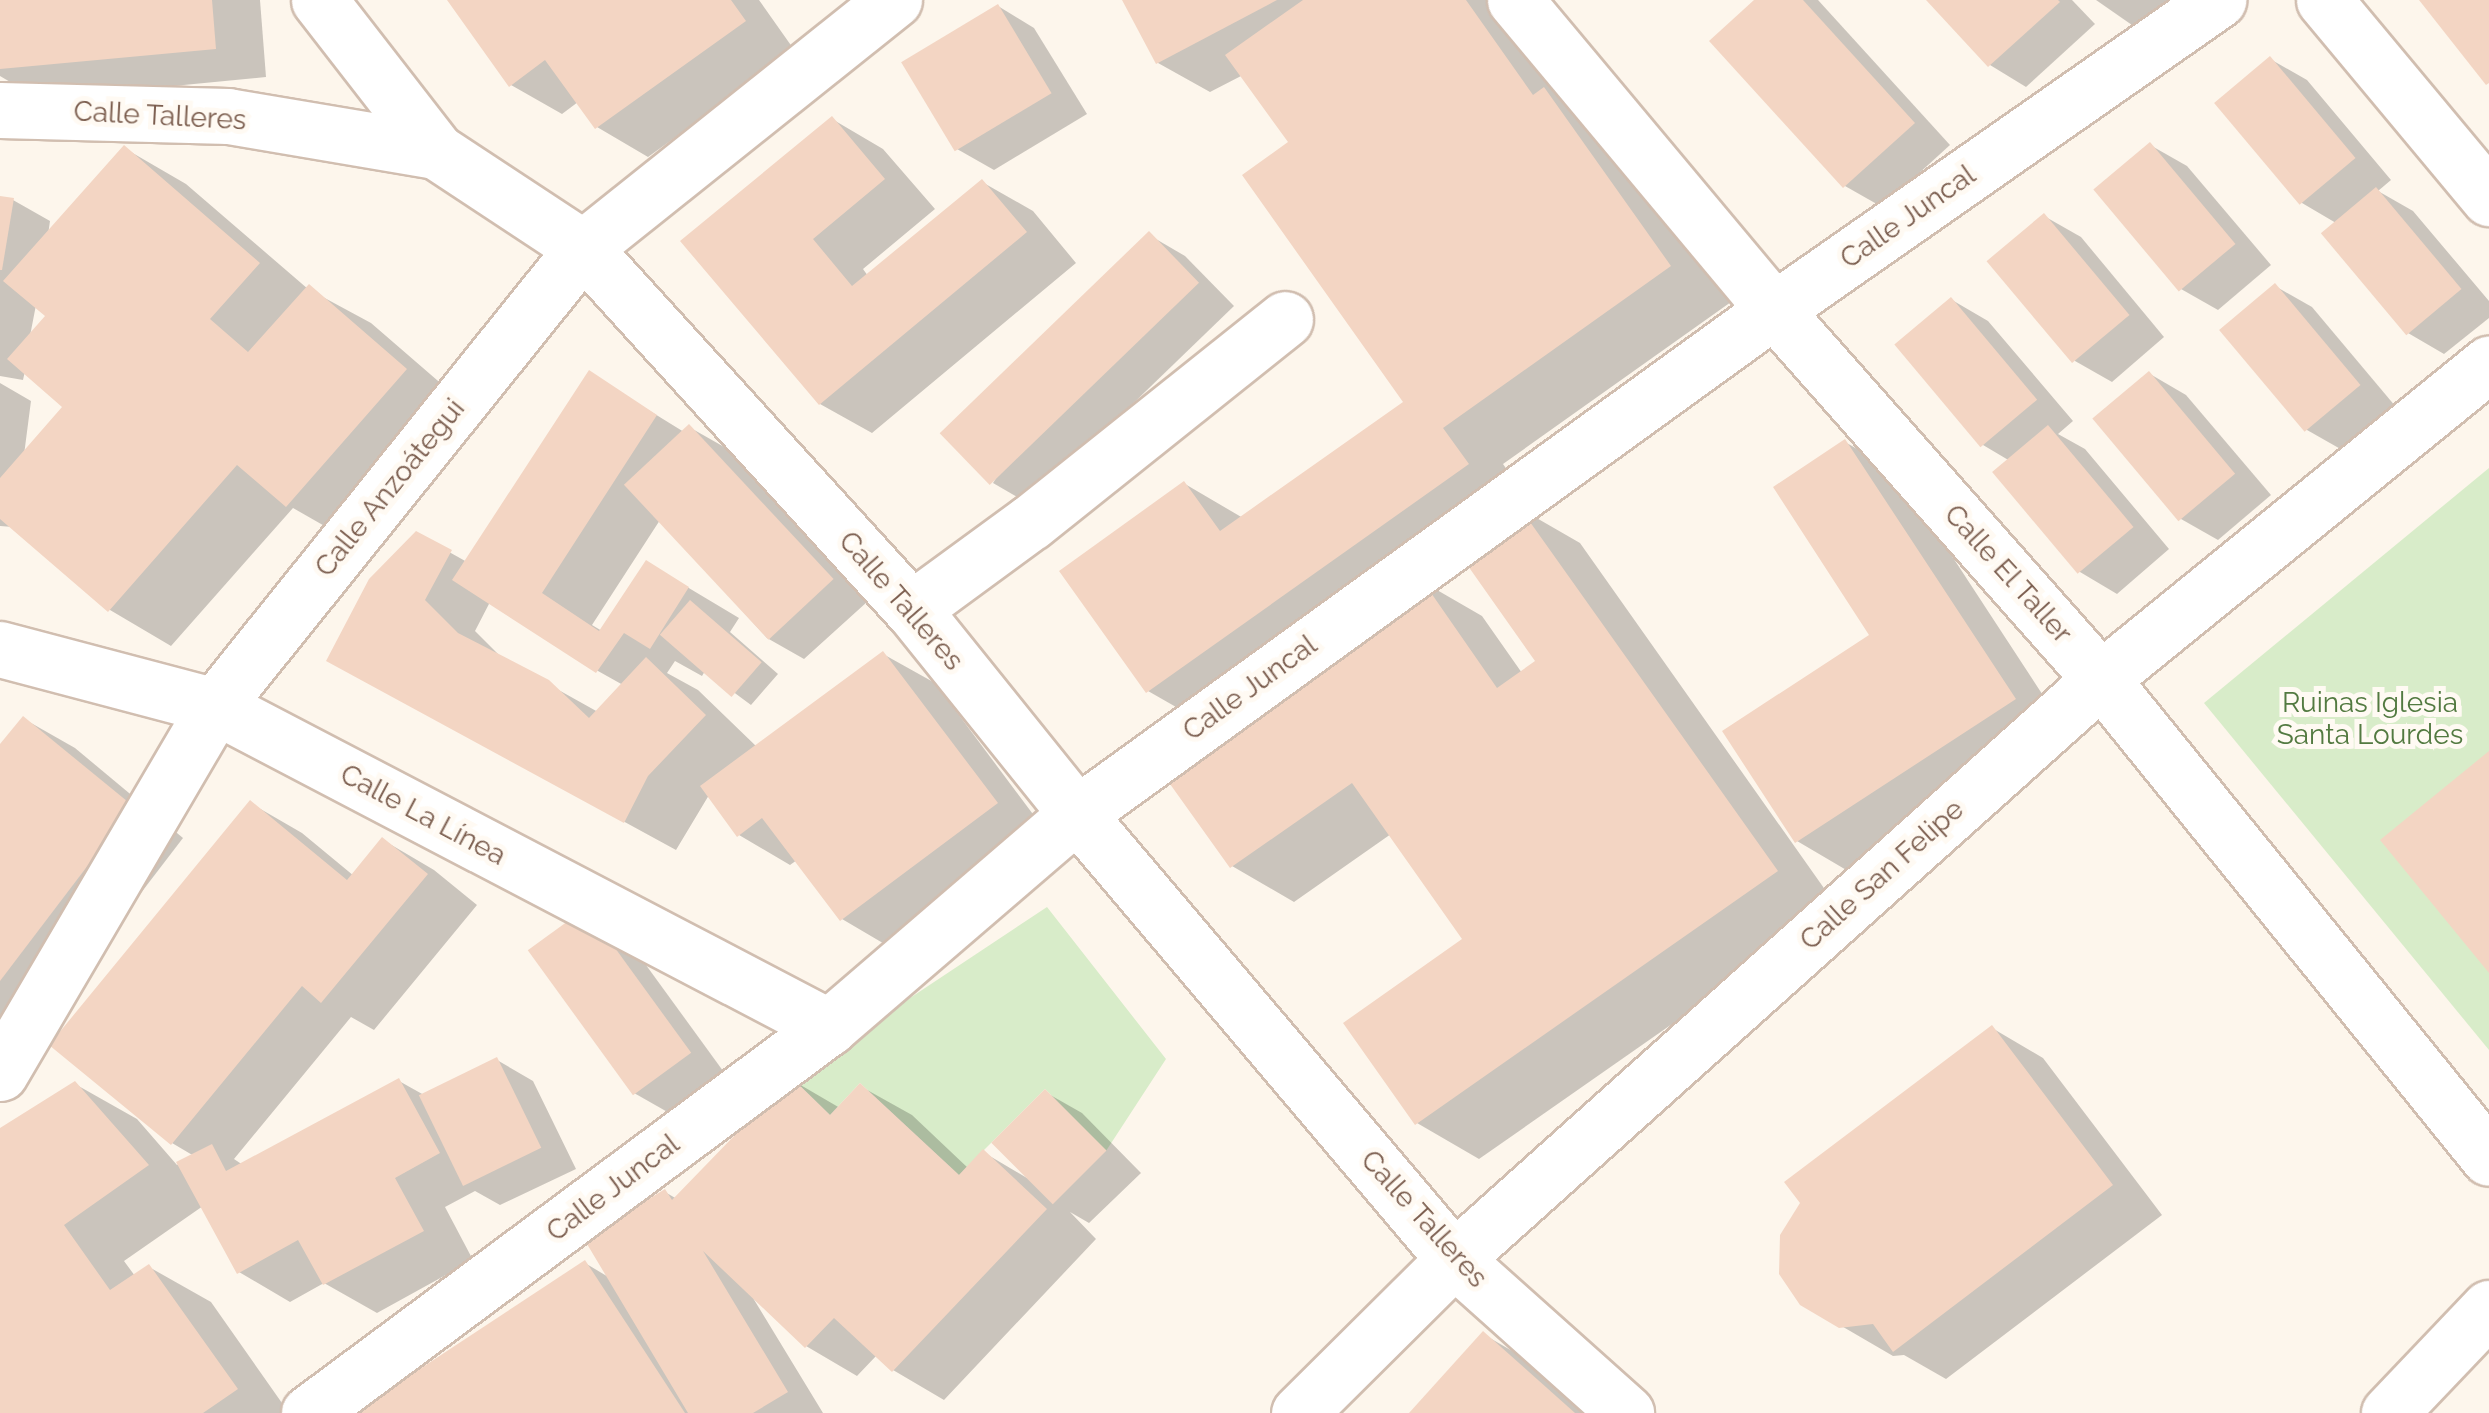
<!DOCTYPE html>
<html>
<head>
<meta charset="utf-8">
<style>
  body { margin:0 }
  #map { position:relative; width:2489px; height:1413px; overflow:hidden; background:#fdf6ec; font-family:Raleway,sans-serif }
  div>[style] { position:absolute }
  .green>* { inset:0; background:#d8ecc9 }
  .shadow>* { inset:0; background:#0003 }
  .building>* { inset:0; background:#f3d5c3; transform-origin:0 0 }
  .roads { filter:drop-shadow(2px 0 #d1beb0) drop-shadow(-2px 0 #d1beb0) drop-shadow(0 2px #d1beb0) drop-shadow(0 -2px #d1beb0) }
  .minor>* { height:55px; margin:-27.5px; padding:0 27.5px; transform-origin:27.5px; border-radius:27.5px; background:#fff }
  span { translate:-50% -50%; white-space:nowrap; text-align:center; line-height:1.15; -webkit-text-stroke:10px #fffaf3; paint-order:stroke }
  .street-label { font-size:28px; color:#7a5c4d }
  .park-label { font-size:28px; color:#537a41 }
</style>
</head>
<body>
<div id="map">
  <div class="green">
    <i style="clip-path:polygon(2489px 468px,2489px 1050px,2204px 703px)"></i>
    <i style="clip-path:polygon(1047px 907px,1166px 1059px,1106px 1151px,1045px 1089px,959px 1175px,860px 1083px,830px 1115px,791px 1077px)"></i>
  </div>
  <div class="shadow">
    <i style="clip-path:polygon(0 0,260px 0,266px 77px,39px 99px,0 76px)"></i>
    <i style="clip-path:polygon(450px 0,759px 0,795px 51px,648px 157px,597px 127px,578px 102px,562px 114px,511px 85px)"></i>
    <i style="clip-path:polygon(evenodd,1125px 0,1500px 0,1606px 125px,1731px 302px,1503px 464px,1529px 501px,1519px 508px,1580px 543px,1838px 908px,1479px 1159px,1417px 1123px,1465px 940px,1391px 834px,1294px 902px,1232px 866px,1211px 727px,1148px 691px,1185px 484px,1243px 518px,1406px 402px,1292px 143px,1243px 75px,1210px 92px,1158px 63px,1125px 0,1460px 550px,1538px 662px,1522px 673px,1482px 616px,1418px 579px,1460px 550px)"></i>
    <i style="clip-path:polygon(1757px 0,1818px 0,1950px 145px,1882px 207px,1845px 186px)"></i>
    <i style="clip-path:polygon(1930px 0,2072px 0,2095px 24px,2026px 87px,1990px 65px)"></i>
    <i style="clip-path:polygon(2096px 0,2177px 0,2142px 32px)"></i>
    <i style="clip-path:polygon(998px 6px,1034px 28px,1087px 114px,994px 170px,957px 149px)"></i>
    <i style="clip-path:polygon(2270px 59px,2307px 80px,2391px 180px,2378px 191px,2413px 211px,2489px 301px,2489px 318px,2444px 354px,2408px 333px,2336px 223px,2302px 203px)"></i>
    <i style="clip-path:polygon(832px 119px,883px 149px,935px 209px,863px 269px,868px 276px,982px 182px,1033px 211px,1076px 263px,872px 433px,820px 404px,684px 242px)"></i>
    <i style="clip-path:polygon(2150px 145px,2187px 166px,2271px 265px,2218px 310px,2181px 289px)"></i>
    <i style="clip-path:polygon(evenodd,124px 148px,186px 184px,308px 289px,371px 323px,467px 406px,349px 540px,293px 508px,171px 646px,110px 610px,13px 527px,0 526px,0 383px,31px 401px,24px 455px,66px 407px,25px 371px,23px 380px,0 376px,0 198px,13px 200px,50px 221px,48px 235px,124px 148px,36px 305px,48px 316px,30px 336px,36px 305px)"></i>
    <i style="clip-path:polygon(2044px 216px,2081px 237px,2164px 337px,2112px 382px,2075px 361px)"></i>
    <i style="clip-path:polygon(1149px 235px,1185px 256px,1234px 306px,1029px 504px,993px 483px)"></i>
    <i style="clip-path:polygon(2275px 286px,2312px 307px,2396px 407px,2344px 451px,2307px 430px)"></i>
    <i style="clip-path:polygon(1952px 300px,1988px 321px,2073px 421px,2058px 434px,2085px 449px,2169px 549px,2117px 594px,2080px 572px,2010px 461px,1983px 445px)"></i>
    <i style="clip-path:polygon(evenodd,590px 374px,684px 432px,689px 427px,726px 448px,867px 602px,804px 659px,767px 638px,660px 520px,592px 625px,602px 631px,647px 563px,739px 618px,730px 632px,778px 674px,751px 705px,705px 671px,702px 676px,675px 661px,667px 673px,698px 690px,757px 747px,883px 654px,935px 683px,1047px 833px,893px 949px,842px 919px,797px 860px,790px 865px,739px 835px,709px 795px,676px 850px,381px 689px,417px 534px,467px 562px,590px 374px,490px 602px,598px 671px,623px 685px,598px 712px,503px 659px,475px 631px,490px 602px)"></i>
    <i style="clip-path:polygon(2150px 374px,2186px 395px,2271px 495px,2218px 540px,2181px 519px)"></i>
    <i style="clip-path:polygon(1845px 442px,1897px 472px,2065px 729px,1848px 871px,1797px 841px,1872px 635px)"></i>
    <i style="clip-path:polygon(24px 719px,75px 748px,183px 838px,0 1077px,0 747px)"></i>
    <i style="clip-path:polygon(250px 803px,302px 833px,354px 876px,383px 840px,434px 870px,477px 905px,374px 1030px,351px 1017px,234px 1159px,243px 1165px,399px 1081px,424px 1095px,497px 1060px,533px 1081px,576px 1169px,500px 1205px,475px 1191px,445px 1207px,473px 1260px,377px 1313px,324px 1283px,290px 1302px,239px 1272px,203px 1206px,124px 1261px,135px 1276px,149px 1267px,211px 1302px,289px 1413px,0 1413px,0 1131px,75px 1084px,137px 1119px,177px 1165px,194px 1156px,172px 1143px)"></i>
    <i style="clip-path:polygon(622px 932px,726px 1075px,671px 1114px,634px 1093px,531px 952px)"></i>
    <i style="clip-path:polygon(1992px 1028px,2043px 1058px,2162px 1215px,1946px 1379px,1904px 1355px,1893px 1356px,1802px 1303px)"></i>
    <i style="clip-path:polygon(792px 1080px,840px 1108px,860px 1086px,912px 1115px,968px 1168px,983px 1152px,1027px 1178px,1045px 1092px,1082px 1113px,1141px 1173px,1089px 1223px,1070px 1212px,1096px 1239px,944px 1400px,893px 1370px,877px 1355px,857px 1376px,806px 1346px,753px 1298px,823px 1413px,357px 1413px,585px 1263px,610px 1278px,665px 1192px,677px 1199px)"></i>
    <i style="clip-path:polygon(1483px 1334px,1545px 1370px,1594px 1413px,1412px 1413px)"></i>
  </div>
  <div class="building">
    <i style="clip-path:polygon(0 0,212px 0,216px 49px,0 69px)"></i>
    <i style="clip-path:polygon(447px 0,731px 0,746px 21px,595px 129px,545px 60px,509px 87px)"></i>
    <i style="clip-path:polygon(1122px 0,1277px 0,1156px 64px)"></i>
    <i style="clip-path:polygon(1303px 0,1466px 0,1533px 95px,1544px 87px,1671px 266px,1443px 428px,1469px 464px,1146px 693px,1059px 571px,1184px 481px,1220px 531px,1403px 402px,1242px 175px,1288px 142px,1225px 55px)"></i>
    <i style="clip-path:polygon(1754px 0,1803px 0,1915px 123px,1843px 188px,1709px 41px)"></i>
    <i style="clip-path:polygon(1926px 0,2058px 0,2060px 2px,1988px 67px)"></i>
    <i style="clip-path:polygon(2419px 0,2489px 0,2489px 83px,2486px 85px)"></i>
    <i style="left:998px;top:4px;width:104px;height:113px;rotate:59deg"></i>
    <i style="left:2270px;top:56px;width:133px;height:73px;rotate:50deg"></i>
    <i style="clip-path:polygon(832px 116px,885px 179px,813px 239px,852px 286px,982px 179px,1027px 232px,819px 405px,680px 241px)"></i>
    <i style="left:2150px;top:142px;width:133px;height:74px;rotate:50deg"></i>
    <i style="clip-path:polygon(124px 145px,260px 263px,210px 319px,248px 352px,309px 284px,407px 369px,286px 507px,237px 465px,108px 612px,0 519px,0 478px,62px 407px,7px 359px,45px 316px,3px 281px)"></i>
    <i style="left:2376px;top:187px;width:133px;height:72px;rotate:50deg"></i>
    <i style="clip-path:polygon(0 196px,14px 198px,2px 270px,0 270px)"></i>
    <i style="left:2044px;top:213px;width:133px;height:75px;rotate:50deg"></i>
    <i style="left:1149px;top:231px;width:72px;height:291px;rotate:46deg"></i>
    <i style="left:2275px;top:283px;width:133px;height:73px;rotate:50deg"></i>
    <i style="left:1951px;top:297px;width:134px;height:74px;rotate:50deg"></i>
    <i style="clip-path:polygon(589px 370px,657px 415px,542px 593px,599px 631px,646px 560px,689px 587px,650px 649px,624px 633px,596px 673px,452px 580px)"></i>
    <i style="left:2149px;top:371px;width:134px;height:74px;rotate:50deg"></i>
    <i style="left:689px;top:424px;width:212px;height:89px;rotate:47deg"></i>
    <i style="left:2048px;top:425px;width:133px;height:73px;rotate:50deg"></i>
    <i style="clip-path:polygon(1845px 439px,2016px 699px,1795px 843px,1722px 731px,1869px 635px,1773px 487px)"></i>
    <i style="clip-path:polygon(1518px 505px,1778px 871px,1415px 1125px,1343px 1023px,1462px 939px,1352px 783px,1230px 868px,1155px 763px,1420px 577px,1497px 688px,1535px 661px,1456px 549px)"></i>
    <i style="clip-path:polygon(416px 531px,452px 550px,425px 600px,458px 633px,549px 680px,589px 718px,646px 657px,706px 715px,648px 776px,624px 823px,326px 661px,369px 579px)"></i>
    <i style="left:690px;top:600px;width:95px;height:46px;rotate:41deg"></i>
    <i style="clip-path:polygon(883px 651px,998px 803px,840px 921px,762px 818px,737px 837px,700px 786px)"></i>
    <i style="clip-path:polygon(23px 716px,133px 806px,0 981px,0 744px)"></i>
    <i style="clip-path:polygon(2489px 751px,2489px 973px,2380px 840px)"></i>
    <i style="clip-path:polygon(250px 800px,347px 880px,382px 837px,428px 874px,321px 1003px,302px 986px,171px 1145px,49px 1045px)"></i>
    <i style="left:586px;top:908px;width:179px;height:72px;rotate:54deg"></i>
    <i style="clip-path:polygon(1992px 1025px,2113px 1185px,1893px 1352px,1873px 1324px,1839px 1328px,1800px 1305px,1779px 1274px,1780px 1235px,1800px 1203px,1784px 1182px)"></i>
    <i style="left:497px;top:1057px;width:101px;height:87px;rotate:64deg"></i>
    <i style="clip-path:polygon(791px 1077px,830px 1115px,860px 1083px,959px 1175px,983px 1149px,1047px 1209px,892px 1372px,834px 1318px,805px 1348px,703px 1251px,788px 1392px,753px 1413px,688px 1413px,584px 1239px,665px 1189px,672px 1200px)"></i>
    <i style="clip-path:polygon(399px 1078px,440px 1153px,395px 1178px,424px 1231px,323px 1285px,298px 1240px,237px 1274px,176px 1162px,212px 1144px,226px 1171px)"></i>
    <i style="clip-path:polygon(75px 1081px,149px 1165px,64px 1225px,110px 1290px,149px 1264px,238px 1389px,203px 1413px,0 1413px,0 1128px)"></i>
    <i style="left:1045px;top:1089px;width:87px;height:76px;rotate:45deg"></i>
    <i style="clip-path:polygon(585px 1260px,685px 1413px,353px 1413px)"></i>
    <i style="clip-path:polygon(1483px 1331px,1575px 1413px,1409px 1413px)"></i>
  </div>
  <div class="roads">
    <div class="minor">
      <i style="left:319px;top:0;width:191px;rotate:52.2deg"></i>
      <i style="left:1515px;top:0;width:404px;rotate:50.1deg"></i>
      <i style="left:1774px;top:310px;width:493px;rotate:48.5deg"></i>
      <i style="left:2101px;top:679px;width:616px;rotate:50.99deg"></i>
      <i style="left:2324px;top:0;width:258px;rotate:50.2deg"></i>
      <i style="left:0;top:110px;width:228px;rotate:1.5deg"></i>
      <i style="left:228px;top:116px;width:211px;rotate:9.6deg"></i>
      <i style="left:436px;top:151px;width:176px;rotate:33.4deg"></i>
      <i style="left:583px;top:248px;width:488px;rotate:47.7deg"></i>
      <i style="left:912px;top:609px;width:263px;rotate:51.2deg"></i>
      <i style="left:1077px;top:814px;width:583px;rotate:49.73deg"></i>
      <i style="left:1454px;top:1259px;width:231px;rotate:41.8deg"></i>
      <i style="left:912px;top:609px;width:147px;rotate:-36.2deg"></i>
      <i style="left:1031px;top:522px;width:325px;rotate:-38.6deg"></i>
      <i style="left:0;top:649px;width:222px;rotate:14.8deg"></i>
      <i style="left:215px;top:706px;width:693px;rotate:27.6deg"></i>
      <i style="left:0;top:1073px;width:425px;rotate:-59.6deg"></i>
      <i style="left:215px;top:706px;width:588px;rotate:-51.22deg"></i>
      <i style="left:583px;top:248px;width:398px;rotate:-38.6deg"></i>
      <i style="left:309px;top:1413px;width:648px;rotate:-36.59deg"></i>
      <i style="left:829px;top:1027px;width:327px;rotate:-40.7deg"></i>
      <i style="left:1077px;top:814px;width:860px;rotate:-35.87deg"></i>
      <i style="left:1774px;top:310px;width:542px;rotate:-34.92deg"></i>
      <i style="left:1299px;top:1413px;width:218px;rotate:-44.8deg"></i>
      <i style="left:1454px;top:1259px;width:869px;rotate:-41.87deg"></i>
      <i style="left:2101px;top:679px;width:500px;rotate:-39.1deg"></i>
      <i style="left:2389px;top:1413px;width:145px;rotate:-46.4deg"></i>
    </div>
  </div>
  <div class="street-label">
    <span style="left:160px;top:116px;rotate:3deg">Calle Talleres</span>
    <span style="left:1908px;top:217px;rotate:-35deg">Calle Juncal</span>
    <span style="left:390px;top:488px;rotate:-51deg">Calle Anzoátegui</span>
    <span style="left:2008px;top:574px;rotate:48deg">Calle El Taller</span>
    <span style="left:901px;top:601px;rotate:49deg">Calle Talleres</span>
    <span style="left:1250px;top:688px;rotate:-36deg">Calle Juncal</span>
    <span style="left:423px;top:815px;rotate:28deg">Calle La Línea</span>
    <span style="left:1882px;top:875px;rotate:-42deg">Calle San Felipe</span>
    <span style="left:613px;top:1188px;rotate:-37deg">Calle Juncal</span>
    <span style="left:1424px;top:1219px;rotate:48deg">Calle Talleres</span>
  </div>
  <div class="park-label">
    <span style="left:2370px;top:719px">Ruinas Iglesia<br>Santa Lourdes</span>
  </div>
</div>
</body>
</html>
